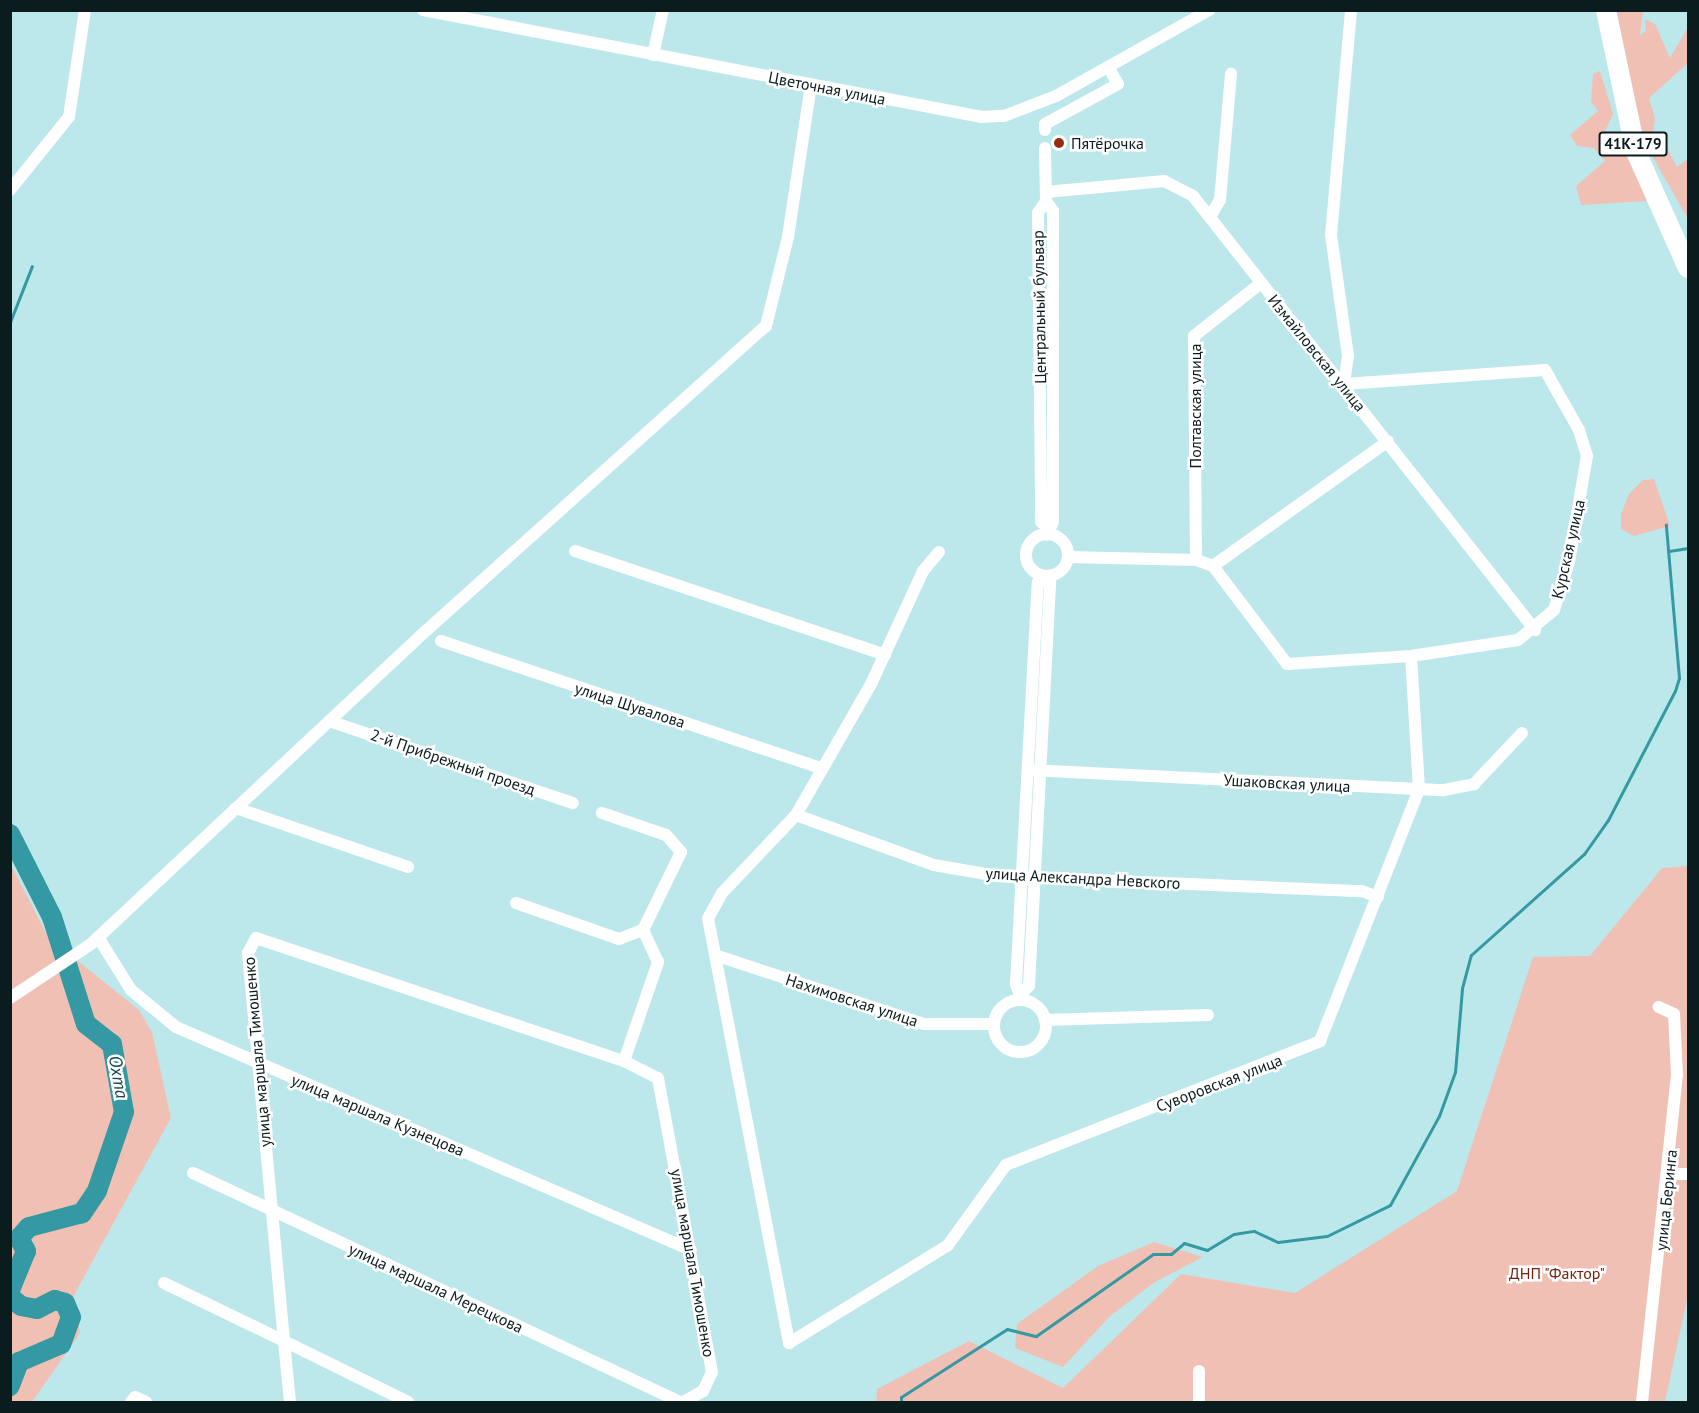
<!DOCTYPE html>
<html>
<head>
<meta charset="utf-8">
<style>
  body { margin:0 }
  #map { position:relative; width:1699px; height:1413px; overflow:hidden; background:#bce8ec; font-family:"PT Sans",sans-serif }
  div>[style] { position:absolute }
  .green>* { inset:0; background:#f0c0b4 }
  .stream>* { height:3px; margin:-1.5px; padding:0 1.5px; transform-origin:1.5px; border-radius:1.5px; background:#3499a2 }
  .river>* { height:20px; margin:-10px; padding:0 10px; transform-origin:10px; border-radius:10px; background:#3499a2 }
  .minor>* { height:12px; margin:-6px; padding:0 6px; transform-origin:6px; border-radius:6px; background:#fff }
  .minor>.ring { margin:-6px; padding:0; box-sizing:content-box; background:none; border:12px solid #fff; border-radius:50% }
  .primary>* { height:20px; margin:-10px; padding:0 10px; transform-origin:10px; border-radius:10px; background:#fff }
  .dots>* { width:16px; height:16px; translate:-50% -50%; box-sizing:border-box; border:3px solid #fff; border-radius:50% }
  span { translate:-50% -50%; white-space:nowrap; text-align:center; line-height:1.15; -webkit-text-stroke:5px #fff; paint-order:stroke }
  .shield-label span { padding:2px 4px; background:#fff; border:2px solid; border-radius:4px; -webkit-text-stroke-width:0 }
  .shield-label { font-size:15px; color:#0b1c1e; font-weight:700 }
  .street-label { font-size:16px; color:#0b1c1e }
  .poi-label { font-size:16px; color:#0b1c1e }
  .left { translate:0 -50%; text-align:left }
  .park-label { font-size:16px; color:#77220d }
  .water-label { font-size:18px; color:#1b474b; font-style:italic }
  .frame { position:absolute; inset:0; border:12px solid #0b1c1e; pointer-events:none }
</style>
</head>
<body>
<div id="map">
  <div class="green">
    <i style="clip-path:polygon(1615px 11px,1643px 11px,1640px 35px,1646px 31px,1645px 19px,1655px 24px,1670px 58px,1688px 27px,1688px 63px,1649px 98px,1655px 118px,1653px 135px,1644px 139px,1628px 87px)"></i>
    <i style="clip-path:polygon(1600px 71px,1613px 114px,1605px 131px,1608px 141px,1623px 141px,1648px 201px,1581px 205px,1576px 186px,1605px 161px,1594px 148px,1577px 146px,1570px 135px,1598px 111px,1591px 102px,1593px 74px)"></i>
    <i style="clip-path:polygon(1656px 141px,1665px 143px,1677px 167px,1688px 159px,1688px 219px,1647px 147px)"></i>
    <i style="clip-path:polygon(1654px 479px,1670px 526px,1634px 536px,1621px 529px,1621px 514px,1629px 494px,1643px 480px)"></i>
    <i style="clip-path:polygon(10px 863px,48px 937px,139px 1010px,152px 1032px,171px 1118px,74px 1295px,80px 1333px,32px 1402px,10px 1402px)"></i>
    <i style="clip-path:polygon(1688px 866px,1688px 1295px,1665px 1402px,876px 1402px,877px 1389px,969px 1341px,1063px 1388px,1181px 1274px,1295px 1293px,1457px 1191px,1533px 957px,1590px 956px,1662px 868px)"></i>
    <i style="clip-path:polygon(1154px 1242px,1203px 1257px,1155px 1282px,1110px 1316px,1063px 1367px,1015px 1348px,1017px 1324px,1098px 1266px)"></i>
  </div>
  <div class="stream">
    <i style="left:10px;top:322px;width:60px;rotate:-68.6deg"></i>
    <i style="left:1669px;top:551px;width:19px;rotate:-9deg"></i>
    <i style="left:901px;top:1402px;width:5px;rotate:-90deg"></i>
    <i style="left:901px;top:1397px;width:126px;rotate:-32.7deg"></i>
    <i style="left:1007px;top:1329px;width:30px;rotate:14deg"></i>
    <i style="left:1036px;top:1336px;width:143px;rotate:-35deg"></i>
    <i style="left:1153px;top:1254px;width:18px"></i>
    <i style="left:1171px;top:1254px;width:17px;rotate:-40deg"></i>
    <i style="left:1184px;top:1243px;width:24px;rotate:17deg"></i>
    <i style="left:1207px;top:1250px;width:31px;rotate:-31deg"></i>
    <i style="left:1234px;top:1234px;width:20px;rotate:-9deg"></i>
    <i style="left:1254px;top:1231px;width:26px;rotate:25deg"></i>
    <i style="left:1278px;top:1242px;width:49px;rotate:-7deg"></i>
    <i style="left:1327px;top:1236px;width:70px;rotate:-26.2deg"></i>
    <i style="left:1390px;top:1205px;width:102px;rotate:-61.2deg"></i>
    <i style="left:1439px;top:1116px;width:47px;rotate:-70deg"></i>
    <i style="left:1455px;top:1072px;width:84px;rotate:-85.2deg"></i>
    <i style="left:1462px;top:988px;width:34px;rotate:-75deg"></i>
    <i style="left:1471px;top:955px;width:152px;rotate:-41.8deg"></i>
    <i style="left:1584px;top:854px;width:42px;rotate:-54.8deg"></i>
    <i style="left:1608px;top:820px;width:145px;rotate:-62.6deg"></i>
    <i style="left:1675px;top:691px;width:14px;rotate:-73deg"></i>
    <i style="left:1679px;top:678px;width:154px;rotate:-94.9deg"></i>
  </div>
  <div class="river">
    <i style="left:10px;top:834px;width:93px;rotate:63.2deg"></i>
    <i style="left:52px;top:917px;width:112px;rotate:72.4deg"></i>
    <i style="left:86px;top:1024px;width:33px;rotate:38deg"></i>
    <i style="left:112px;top:1044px;width:69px;rotate:80deg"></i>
    <i style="left:124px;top:1112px;width:83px;rotate:108.9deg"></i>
    <i style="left:97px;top:1191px;width:27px;rotate:124deg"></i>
    <i style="left:82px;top:1213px;width:55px;rotate:165.2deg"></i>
    <i style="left:29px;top:1227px;width:15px;rotate:132deg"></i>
    <i style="left:19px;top:1238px;width:15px;rotate:62deg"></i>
    <i style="left:26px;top:1251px;width:42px;rotate:112.3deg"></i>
    <i style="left:10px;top:1297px;width:14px;rotate:39deg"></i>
    <i style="left:21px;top:1306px;width:16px;rotate:11deg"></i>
    <i style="left:37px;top:1309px;width:20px;rotate:-27deg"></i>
    <i style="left:55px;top:1300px;width:10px;rotate:17deg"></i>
    <i style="left:65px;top:1303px;width:15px;rotate:67deg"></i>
    <i style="left:71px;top:1317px;width:29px;rotate:110deg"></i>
    <i style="left:61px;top:1344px;width:46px;rotate:156.8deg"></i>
    <i style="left:19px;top:1362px;width:26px;rotate:111deg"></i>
  </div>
  <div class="minor">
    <i style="left:423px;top:10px;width:569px;rotate:10.84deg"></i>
    <i style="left:982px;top:117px;width:22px;rotate:-3deg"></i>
    <i style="left:1004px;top:116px;width:56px;rotate:-21deg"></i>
    <i style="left:1056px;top:96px;width:176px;rotate:-29.3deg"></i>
    <i style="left:653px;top:55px;width:46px;rotate:-77.5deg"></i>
    <i style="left:1045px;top:130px;width:6px;rotate:-90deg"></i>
    <i style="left:1045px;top:124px;width:83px;rotate:-28.7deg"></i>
    <i style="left:1118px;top:84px;width:20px;rotate:-120deg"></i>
    <i style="left:1045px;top:148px;width:52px;rotate:88.9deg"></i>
    <i style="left:10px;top:190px;width:94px;rotate:-51.1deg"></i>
    <i style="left:69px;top:117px;width:108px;rotate:-81.5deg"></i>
    <i style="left:1046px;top:192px;width:119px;rotate:-5.3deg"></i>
    <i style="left:1164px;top:181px;width:33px;rotate:27deg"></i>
    <i style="left:1193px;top:196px;width:553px;rotate:51.76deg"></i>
    <i style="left:1046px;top:201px;width:12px;rotate:55deg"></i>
    <i style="left:1053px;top:211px;width:311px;rotate:90deg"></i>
    <i style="left:1053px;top:522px;width:14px;rotate:115deg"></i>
    <i style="left:1046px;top:201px;width:14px;rotate:124deg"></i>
    <i style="left:1038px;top:213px;width:309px;rotate:89.4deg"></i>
    <i style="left:1041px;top:522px;width:9px;rotate:36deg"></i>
    <i style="left:1210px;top:217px;width:20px;rotate:-60deg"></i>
    <i style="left:1220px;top:200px;width:127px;rotate:-85deg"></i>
    <i class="ring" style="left:1026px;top:534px;width:30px;height:30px"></i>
    <i style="left:575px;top:551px;width:327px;rotate:18.5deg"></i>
    <i style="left:939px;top:552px;width:25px;rotate:130deg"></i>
    <i style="left:923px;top:571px;width:124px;rotate:114.7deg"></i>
    <i style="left:871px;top:684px;width:151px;rotate:119.8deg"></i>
    <i style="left:796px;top:815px;width:108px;rotate:133.5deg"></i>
    <i style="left:722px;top:893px;width:29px;rotate:119deg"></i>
    <i style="left:708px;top:918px;width:433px;rotate:79.2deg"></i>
    <i style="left:789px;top:1343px;width:187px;rotate:-31.6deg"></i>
    <i style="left:948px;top:1245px;width:99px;rotate:-54.1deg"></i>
    <i style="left:1006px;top:1165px;width:338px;rotate:-21.5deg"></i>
    <i style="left:1320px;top:1041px;width:270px;rotate:-68.5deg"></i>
    <i style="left:1419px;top:790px;width:134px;rotate:-93.4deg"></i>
    <i style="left:1068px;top:557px;width:128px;rotate:1.3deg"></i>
    <i style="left:1196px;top:560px;width:18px;rotate:19deg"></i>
    <i style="left:1196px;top:560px;width:224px;rotate:-90.5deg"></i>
    <i style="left:1194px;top:336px;width:85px;rotate:-38.3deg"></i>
    <i style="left:1213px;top:566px;width:123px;rotate:52.9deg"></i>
    <i style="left:1287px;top:664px;width:124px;rotate:-3.7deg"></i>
    <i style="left:1411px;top:656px;width:108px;rotate:-8.5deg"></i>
    <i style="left:1518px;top:640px;width:47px;rotate:-39.8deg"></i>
    <i style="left:1554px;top:610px;width:50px;rotate:-72.6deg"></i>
    <i style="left:1569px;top:562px;width:108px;rotate:-80.4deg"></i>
    <i style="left:1587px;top:456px;width:27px;rotate:-107deg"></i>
    <i style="left:1579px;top:430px;width:69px;rotate:-119.5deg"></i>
    <i style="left:1545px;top:370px;width:201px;rotate:176deg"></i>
    <i style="left:1344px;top:384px;width:28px;rotate:-82deg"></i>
    <i style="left:1348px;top:356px;width:122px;rotate:-98deg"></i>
    <i style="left:1331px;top:235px;width:226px;rotate:-84.9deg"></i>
    <i style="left:1213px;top:566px;width:215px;rotate:-35.5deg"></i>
    <i style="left:441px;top:641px;width:400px;rotate:18.5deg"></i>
    <i style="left:332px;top:722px;width:254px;rotate:18.6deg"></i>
    <i style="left:1029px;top:770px;width:415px;rotate:2.8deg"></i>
    <i style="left:1444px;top:790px;width:31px;rotate:-11deg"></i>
    <i style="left:1474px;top:784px;width:70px;rotate:-46.7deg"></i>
    <i style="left:236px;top:808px;width:182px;rotate:18.9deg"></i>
    <i style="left:796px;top:815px;width:147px;rotate:19.9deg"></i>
    <i style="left:934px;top:865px;width:65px;rotate:9.8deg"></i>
    <i style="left:998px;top:876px;width:364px;rotate:2.4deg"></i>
    <i style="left:1362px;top:891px;width:17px;rotate:21deg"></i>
    <i style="left:516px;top:903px;width:109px;rotate:19.3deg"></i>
    <i style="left:619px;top:939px;width:26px;rotate:-21deg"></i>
    <i style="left:643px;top:930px;width:87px;rotate:-64deg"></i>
    <i style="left:681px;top:852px;width:23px;rotate:-131deg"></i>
    <i style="left:666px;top:835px;width:68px;rotate:-161deg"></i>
    <i style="left:98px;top:937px;width:62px;rotate:58.1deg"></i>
    <i style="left:131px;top:990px;width:58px;rotate:39.4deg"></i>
    <i style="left:176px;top:1027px;width:561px;rotate:23.41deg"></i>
    <i style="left:715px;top:955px;width:220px;rotate:18.3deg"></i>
    <i style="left:924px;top:1024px;width:69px"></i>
    <i style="left:1022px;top:993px;width:10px;rotate:-45deg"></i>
    <i style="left:1029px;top:986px;width:404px;rotate:-87deg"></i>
    <i style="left:1050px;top:583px;width:8px;rotate:-120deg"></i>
    <i style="left:10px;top:998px;width:97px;rotate:-33.7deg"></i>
    <i style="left:91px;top:944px;width:461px;rotate:-43.1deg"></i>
    <i style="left:428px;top:629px;width:454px;rotate:-41.9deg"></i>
    <i style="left:766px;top:326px;width:92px;rotate:-76.1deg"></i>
    <i style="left:788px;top:237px;width:154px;rotate:-81.4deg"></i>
    <i style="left:1022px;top:1000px;width:17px;rotate:-111deg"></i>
    <i style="left:1016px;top:984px;width:402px;rotate:-86.9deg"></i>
    <i style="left:1038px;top:583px;width:9px;rotate:-21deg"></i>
    <i class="ring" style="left:994px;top:1000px;width:40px;height:40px"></i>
    <i style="left:1045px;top:1020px;width:163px;rotate:-1.8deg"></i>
    <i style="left:624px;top:1061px;width:105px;rotate:-71deg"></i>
    <i style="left:658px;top:962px;width:35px;rotate:-115deg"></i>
    <i style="left:193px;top:1173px;width:538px;rotate:25.18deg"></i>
    <i style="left:1670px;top:1174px;width:18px"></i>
    <i style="left:164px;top:1283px;width:133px;rotate:25.8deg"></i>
    <i style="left:284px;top:1341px;width:61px;rotate:84.4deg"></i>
    <i style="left:1199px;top:1371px;width:31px;rotate:90deg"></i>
    <i style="left:131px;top:1402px;width:6px;rotate:-51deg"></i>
    <i style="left:135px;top:1397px;width:12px;rotate:24deg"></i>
    <i style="left:408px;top:1402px;width:138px;rotate:-153.8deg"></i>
    <i style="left:284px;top:1341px;width:390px;rotate:-95.3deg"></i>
    <i style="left:248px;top:953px;width:17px;rotate:-62deg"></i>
    <i style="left:256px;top:938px;width:388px;rotate:18.5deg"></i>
    <i style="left:624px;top:1061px;width:38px;rotate:27deg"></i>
    <i style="left:658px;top:1078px;width:299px;rotate:79.6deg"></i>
    <i style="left:712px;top:1372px;width:21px;rotate:115deg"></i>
    <i style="left:703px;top:1391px;width:23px;rotate:151deg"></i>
    <i style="left:1642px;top:1402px;width:329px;rotate:-83.9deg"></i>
    <i style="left:1677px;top:1075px;width:61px;rotate:-92.8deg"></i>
    <i style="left:1674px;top:1014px;width:17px;rotate:-155deg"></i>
  </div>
  <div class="primary">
    <i style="left:1606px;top:10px;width:145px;rotate:78.1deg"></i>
    <i style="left:1636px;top:152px;width:127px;rotate:65.9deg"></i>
  </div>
  <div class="dots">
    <i style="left:1059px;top:143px;background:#952d12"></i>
  </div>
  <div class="shield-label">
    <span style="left:1633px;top:144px">41К-179</span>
  </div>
  <div class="street-label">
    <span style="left:827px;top:88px;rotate:11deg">Цветочная улица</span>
    <span style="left:1039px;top:307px;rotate:-91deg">Центральный бульвар</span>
    <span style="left:1317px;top:353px;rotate:51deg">Измайловская улица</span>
    <span style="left:1195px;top:406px;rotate:-90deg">Полтавская улица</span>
    <span style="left:1568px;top:549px;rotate:-77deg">Курская улица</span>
    <span style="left:630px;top:705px;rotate:18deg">улица Шувалова</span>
    <span style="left:453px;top:762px;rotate:19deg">2-й Прибрежный проезд</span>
    <span style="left:1287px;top:783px;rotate:3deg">Ушаковская улица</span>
    <span style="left:1083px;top:878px;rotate:3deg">улица Александра Невского</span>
    <span style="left:852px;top:1000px;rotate:18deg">Нахимовская улица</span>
    <span style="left:257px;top:1052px;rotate:-95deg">улица маршала Тимошенко</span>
    <span style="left:1219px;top:1083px;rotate:-21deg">Суворовская улица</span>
    <span style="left:378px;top:1115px;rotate:23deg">улица маршала Кузнецова</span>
    <span style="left:1666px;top:1200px;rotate:-84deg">улица Беринга</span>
    <span style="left:693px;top:1263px;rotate:80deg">улица маршала Тимошенко</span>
    <span style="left:436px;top:1288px;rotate:25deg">улица маршала Мерецкова</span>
  </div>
  <div class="poi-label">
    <span class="left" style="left:1071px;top:143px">Пятёрочка</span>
  </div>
  <div class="park-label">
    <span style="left:1557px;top:1273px">ДНП "Фактор"</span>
  </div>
  <div class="water-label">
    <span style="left:118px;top:1077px;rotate:80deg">Охта</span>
  </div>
  <div class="frame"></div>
</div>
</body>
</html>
